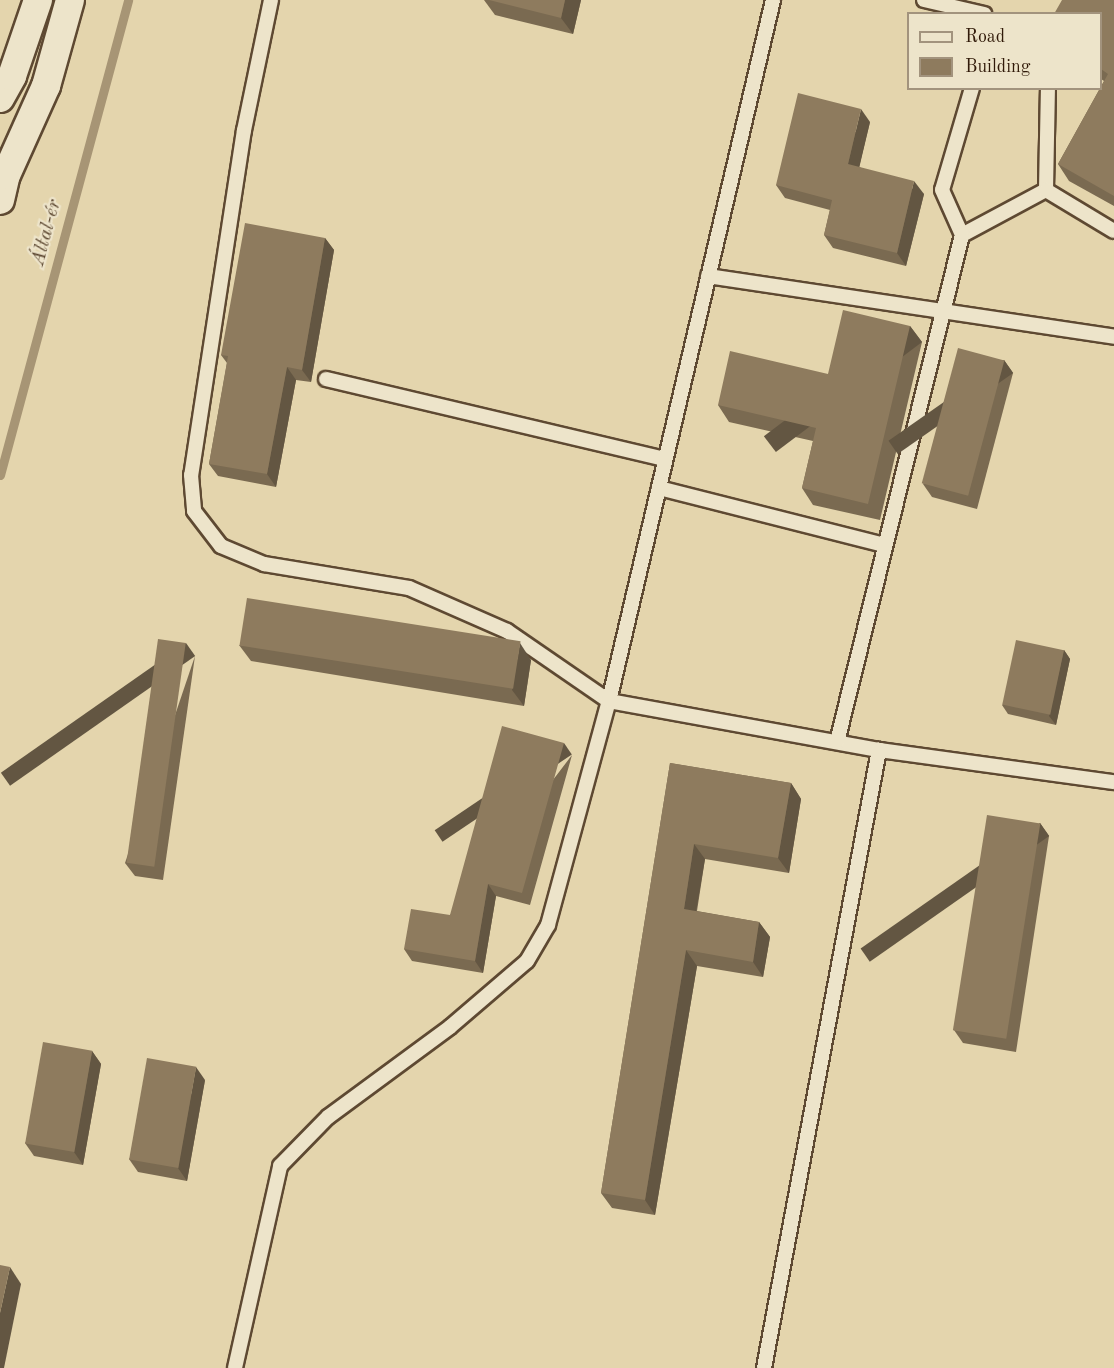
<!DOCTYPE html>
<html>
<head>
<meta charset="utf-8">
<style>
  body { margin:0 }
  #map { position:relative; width:1114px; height:1368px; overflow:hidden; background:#e4d5ad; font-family:"Old Standard TT",serif }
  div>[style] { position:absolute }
  .stream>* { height:9px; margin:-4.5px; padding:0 4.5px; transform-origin:4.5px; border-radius:4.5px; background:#a79575 }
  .roads { filter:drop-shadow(2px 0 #5e4932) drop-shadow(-2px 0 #5e4932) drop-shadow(0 2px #5e4932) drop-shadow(0 -2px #5e4932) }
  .service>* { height:14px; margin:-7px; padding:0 7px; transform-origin:7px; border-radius:7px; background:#ede4ca }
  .minor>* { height:28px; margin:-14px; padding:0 14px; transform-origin:14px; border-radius:14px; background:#ede4ca }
  .wall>* { inset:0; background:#7a6a51 }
  .shaded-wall>* { inset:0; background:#635642; transform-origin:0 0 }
  .building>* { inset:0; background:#8e7b5e; transform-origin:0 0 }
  span { translate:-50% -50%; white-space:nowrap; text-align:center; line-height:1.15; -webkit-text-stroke:4.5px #ede4ca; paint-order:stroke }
  .water-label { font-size:20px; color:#5a452f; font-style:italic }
  .legend { position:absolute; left:907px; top:12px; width:195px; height:78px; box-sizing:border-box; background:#ede4ca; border:2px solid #a2937d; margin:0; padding:8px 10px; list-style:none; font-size:18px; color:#311a09 }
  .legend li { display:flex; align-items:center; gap:12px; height:30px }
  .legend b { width:30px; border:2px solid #a2937d }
</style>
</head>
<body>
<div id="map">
  <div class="stream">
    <i style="left:0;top:475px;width:492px;rotate:-74.9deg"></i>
  </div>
  <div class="roads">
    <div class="service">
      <i style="left:271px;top:0;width:133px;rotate:101.7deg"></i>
      <i style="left:244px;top:130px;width:349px;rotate:98.7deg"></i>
      <i style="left:191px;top:475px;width:36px;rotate:85deg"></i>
      <i style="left:194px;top:511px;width:44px;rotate:52.4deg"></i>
      <i style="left:221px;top:546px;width:47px;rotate:22.7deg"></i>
      <i style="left:264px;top:564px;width:147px;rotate:9.4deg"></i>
      <i style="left:409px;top:588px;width:107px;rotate:23.7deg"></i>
      <i style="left:507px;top:631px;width:124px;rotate:34.5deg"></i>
      <i style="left:609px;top:701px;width:274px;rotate:10.3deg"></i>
      <i style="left:879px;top:750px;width:237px;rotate:7.8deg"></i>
      <i style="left:924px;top:0;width:62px;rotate:13.1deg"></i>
      <i style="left:972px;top:88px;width:106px;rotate:106.4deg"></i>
      <i style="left:942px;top:190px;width:49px;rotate:66deg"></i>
      <i style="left:962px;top:235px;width:95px;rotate:-28.2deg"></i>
      <i style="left:1046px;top:190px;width:102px;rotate:-88.9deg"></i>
      <i style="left:1046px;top:190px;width:79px;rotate:31.1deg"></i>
      <i style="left:708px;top:276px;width:411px;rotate:8.5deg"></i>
      <i style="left:326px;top:379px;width:348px;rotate:13.3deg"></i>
      <i style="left:659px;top:488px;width:233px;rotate:14.2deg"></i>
      <i style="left:837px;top:742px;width:522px;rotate:-76.15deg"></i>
      <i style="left:235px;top:1368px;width:207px;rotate:-77.4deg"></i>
      <i style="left:280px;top:1166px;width:69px;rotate:-45.6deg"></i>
      <i style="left:328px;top:1117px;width:152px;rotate:-36.4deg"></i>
      <i style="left:450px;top:1027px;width:101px;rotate:-40.6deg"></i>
      <i style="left:527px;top:961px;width:42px;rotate:-59.7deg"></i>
      <i style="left:548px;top:925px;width:232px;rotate:-74.8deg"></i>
      <i style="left:609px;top:701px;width:720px;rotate:-76.83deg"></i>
      <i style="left:764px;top:1368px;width:629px;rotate:-79.46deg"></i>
    </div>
    <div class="minor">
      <i style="left:0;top:98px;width:25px;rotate:-61deg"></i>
      <i style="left:12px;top:76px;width:80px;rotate:-71.1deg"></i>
      <i style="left:0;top:200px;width:26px;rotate:-77deg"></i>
      <i style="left:6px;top:175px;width:98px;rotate:-65.8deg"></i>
      <i style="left:46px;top:86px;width:89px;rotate:-74.4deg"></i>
    </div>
  </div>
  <div class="wall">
    <i style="clip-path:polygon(484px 0,581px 0,573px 34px,495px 15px)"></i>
    <i style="clip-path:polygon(1114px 0,1114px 206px,1069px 181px,1058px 164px,1104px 81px,1101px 79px,1101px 14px)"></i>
    <i style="clip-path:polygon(870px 122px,859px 167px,924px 194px,906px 266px,833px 248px,824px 235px,830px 210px,785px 198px,776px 185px)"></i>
    <i style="clip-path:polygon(325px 238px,334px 250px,311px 382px,296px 380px,276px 487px,218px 476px,209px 464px,227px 363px,221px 355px)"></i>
    <i style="clip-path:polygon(910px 326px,922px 342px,880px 520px,813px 505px,802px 488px,813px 441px,729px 422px,718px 405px,828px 374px)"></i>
    <i style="clip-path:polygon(1004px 360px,1013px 373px,977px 509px,932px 497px,923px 484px)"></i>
    <i style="clip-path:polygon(239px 645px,531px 660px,524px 706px,251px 661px)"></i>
    <i style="clip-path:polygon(1064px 650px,1070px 659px,1056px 725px,1008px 714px,1002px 705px)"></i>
    <i style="clip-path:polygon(195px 656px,163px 880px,135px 876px,125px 863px)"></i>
    <i style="clip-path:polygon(572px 755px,530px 905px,496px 896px,483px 973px,412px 961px,404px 949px,450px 915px)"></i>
    <i style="clip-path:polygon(670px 763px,791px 783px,801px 799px,789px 873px,705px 859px,697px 911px,759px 922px,770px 937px,763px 977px,697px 966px,655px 1215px,612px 1208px,601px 1193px)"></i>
    <i style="clip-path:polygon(1040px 823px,1049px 836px,1016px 1052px,963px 1043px,954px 1030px)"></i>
    <i style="clip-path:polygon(92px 1051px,101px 1064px,83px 1165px,34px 1156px,25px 1143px)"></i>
    <i style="clip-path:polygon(205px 1080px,187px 1181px,138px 1172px,129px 1159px)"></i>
  </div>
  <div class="shaded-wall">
    <i style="clip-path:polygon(565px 0,581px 0,573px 34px,561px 18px)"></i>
    <i style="clip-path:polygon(861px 109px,870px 122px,857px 177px,848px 164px)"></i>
    <i style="clip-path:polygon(914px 181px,924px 194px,906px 266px,897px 253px)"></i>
    <i style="clip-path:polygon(325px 238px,334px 250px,311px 382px,302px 370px)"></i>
    <i style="left:910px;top:326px;width:20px;height:183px;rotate:53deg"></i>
    <i style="left:1004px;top:360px;width:16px;height:141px;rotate:55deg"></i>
    <i style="clip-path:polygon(287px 367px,296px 380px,276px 487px,267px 474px)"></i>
    <i style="left:186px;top:643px;width:16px;height:226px;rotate:55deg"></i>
    <i style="clip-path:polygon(520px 643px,531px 660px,524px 706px,512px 690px)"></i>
    <i style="clip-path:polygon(1064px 650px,1070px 659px,1056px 725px,1049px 716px)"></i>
    <i style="left:564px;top:743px;width:14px;height:156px;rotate:56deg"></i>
    <i style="clip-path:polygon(791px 783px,801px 799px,789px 873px,778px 858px)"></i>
    <i style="left:1040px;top:823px;width:16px;height:219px;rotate:55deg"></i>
    <i style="clip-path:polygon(694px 844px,705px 859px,694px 924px,684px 909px)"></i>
    <i style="clip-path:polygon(488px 884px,496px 896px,483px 973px,475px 961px)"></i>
    <i style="clip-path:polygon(759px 922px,770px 937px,763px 977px,753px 962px)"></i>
    <i style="clip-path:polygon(686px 950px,697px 966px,655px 1215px,645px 1200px)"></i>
    <i style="clip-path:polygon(92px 1051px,101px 1064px,83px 1165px,74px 1152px)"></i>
    <i style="clip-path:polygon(196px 1067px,205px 1080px,187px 1181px,178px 1168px)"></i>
    <i style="clip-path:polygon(10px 1267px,21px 1284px,4px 1368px,0 1368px,0 1313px)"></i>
  </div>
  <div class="building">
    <i style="clip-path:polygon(489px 0,565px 0,561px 18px)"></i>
    <i style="clip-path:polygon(1062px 0,1114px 0,1114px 196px,1058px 164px,1108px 74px,1101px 69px,1101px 14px,1054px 14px)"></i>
    <i style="clip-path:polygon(798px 93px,861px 109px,848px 164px,914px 181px,897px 253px,824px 235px,832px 200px,776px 185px)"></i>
    <i style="clip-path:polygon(245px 223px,325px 238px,302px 370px,287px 367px,267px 474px,209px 464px,228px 356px,221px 355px)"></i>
    <i style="clip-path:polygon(843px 310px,910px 326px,868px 504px,802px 488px,816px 428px,718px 405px,730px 351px,828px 374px)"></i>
    <i style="left:958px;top:348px;width:48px;height:140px;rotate:15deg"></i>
    <i style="left:247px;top:598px;width:277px;height:48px;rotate:9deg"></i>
    <i style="left:158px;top:639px;width:28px;height:226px;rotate:8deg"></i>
    <i style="left:1016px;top:640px;width:49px;height:66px;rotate:12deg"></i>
    <i style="clip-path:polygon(502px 726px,564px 743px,522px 893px,488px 884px,475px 961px,404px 949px,411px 909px,450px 915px)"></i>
    <i style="clip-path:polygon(670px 763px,791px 783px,778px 858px,694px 844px,684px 909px,759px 922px,753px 962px,686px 950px,645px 1200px,601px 1193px)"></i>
    <i style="left:987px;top:815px;width:54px;height:218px;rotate:9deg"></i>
    <i style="left:43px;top:1042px;width:50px;height:103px;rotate:10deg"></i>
    <i style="left:147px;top:1058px;width:50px;height:103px;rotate:10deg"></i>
    <i style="clip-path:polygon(0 1265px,10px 1267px,0 1313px)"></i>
  </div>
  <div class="water-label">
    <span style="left:47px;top:233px;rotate:-75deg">Által-ér</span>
  </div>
  <ul class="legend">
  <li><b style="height:8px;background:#ede4ca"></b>Road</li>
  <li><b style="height:16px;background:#8e7b5e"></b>Building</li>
  </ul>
</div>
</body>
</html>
